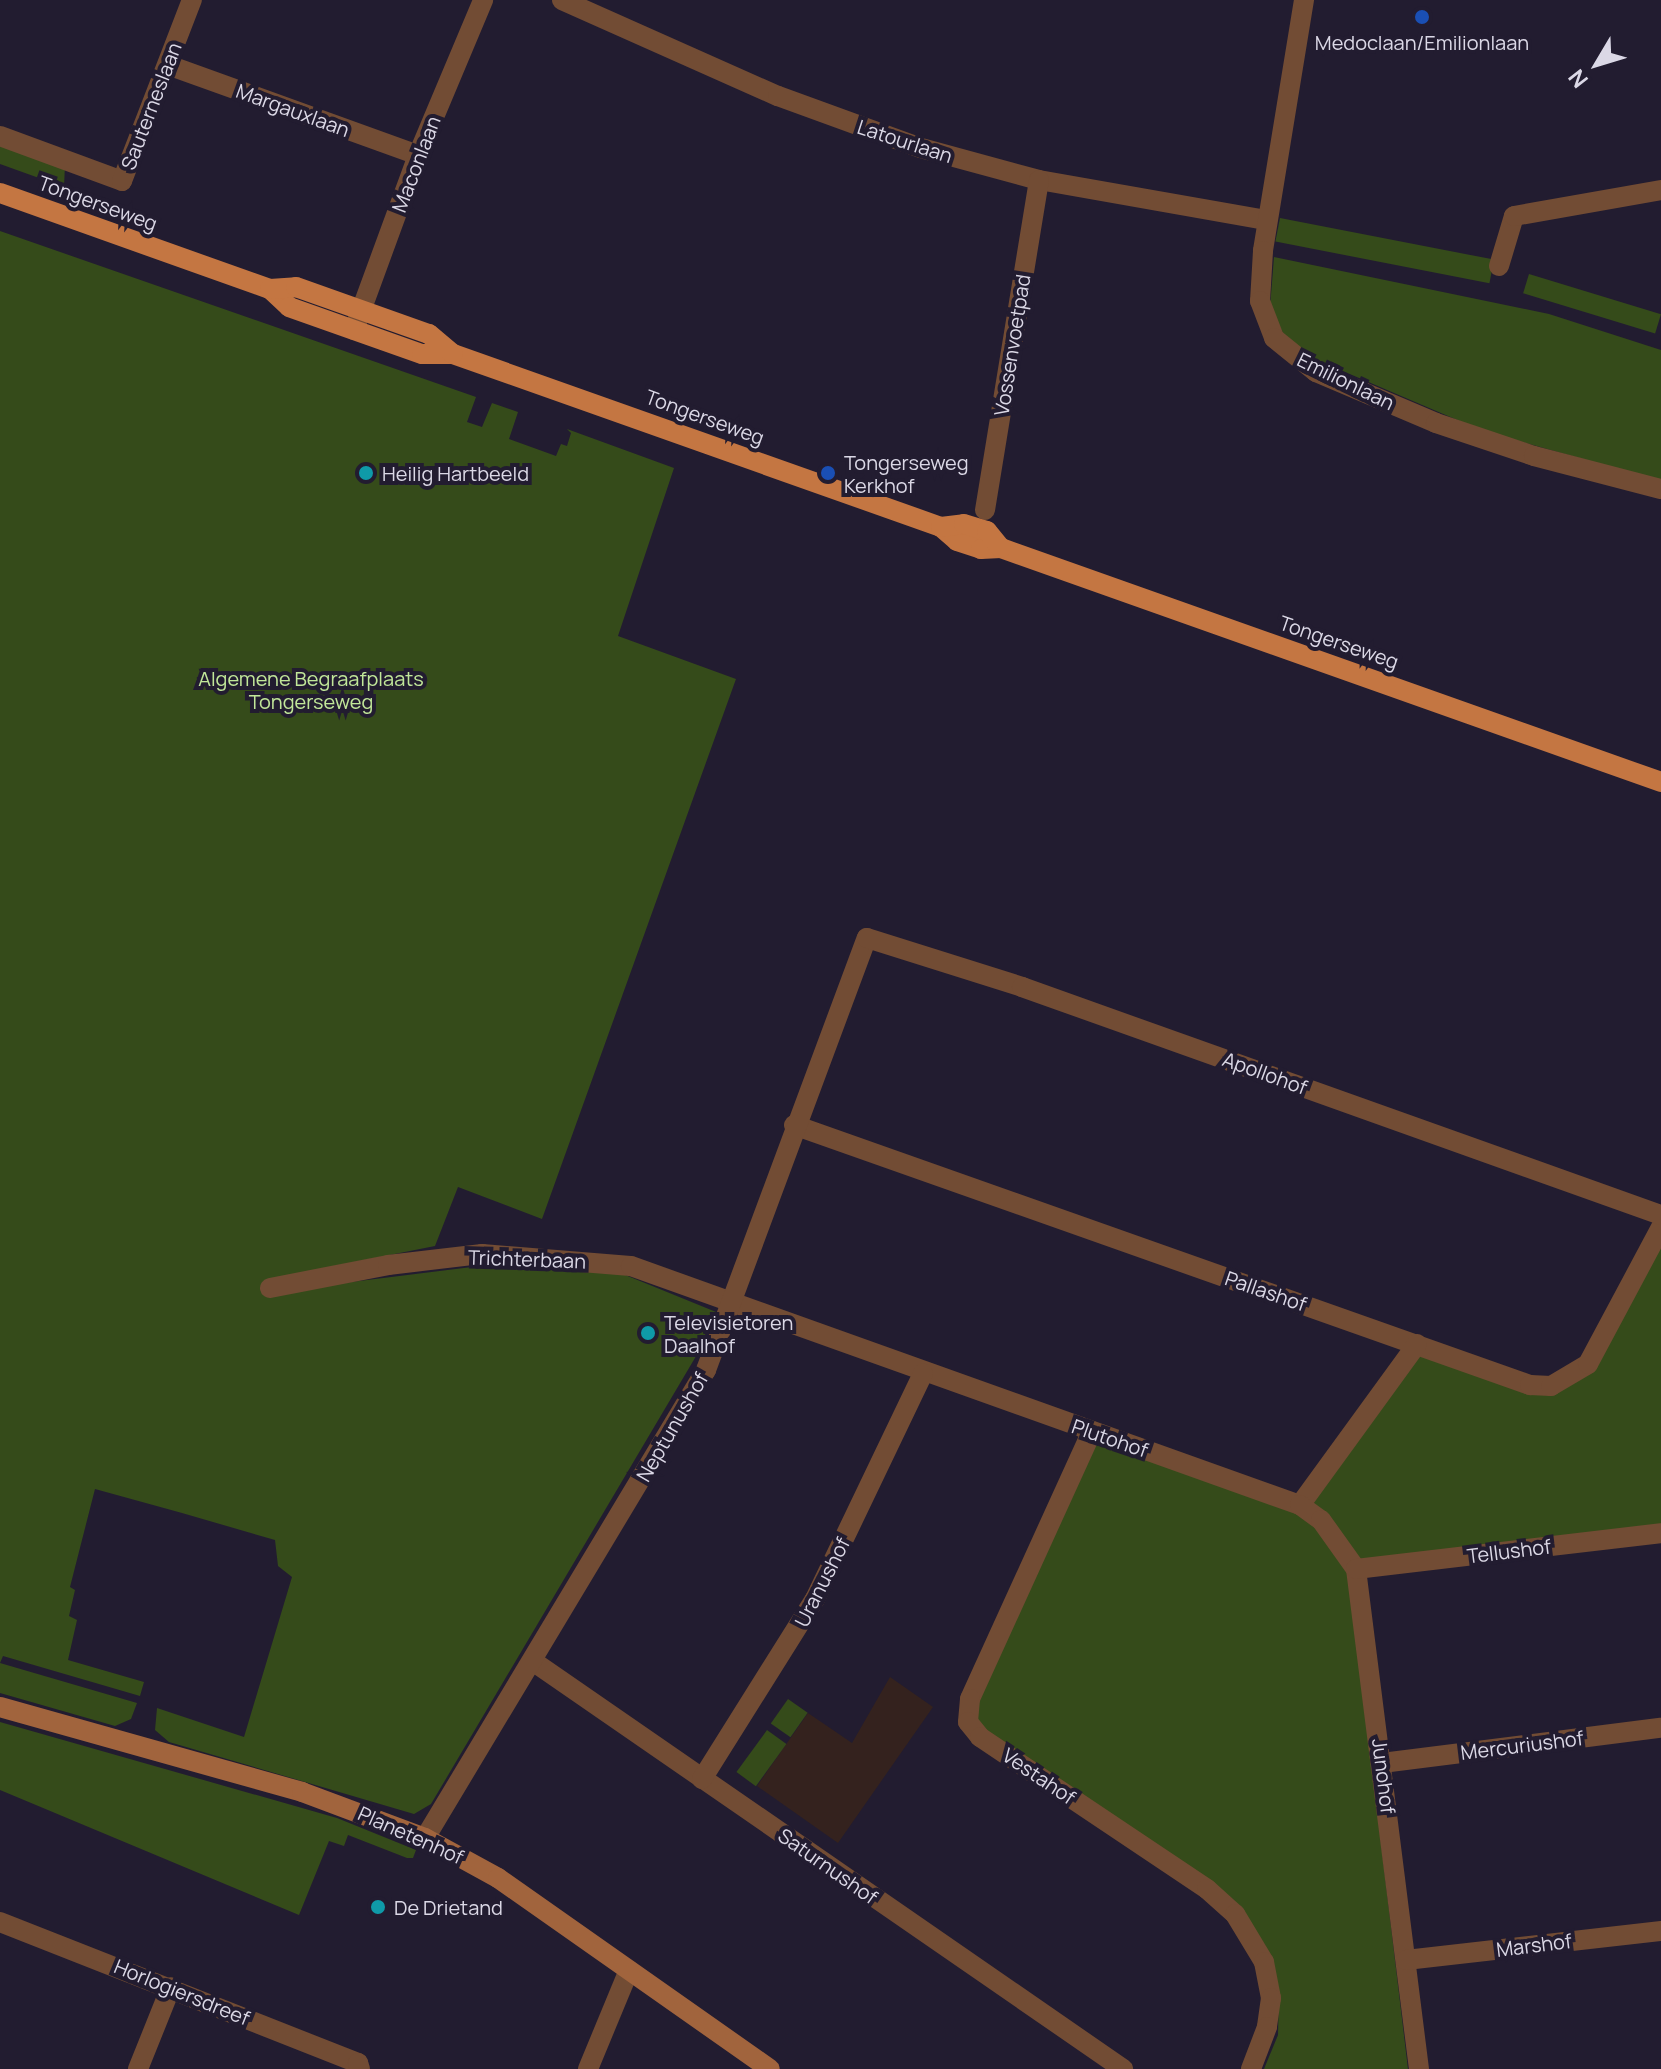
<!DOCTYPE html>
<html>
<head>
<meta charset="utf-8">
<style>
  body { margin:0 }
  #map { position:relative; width:1661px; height:2069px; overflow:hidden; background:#221c30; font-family:Manrope,sans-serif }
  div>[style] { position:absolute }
  .industrial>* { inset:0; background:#34221e }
  .green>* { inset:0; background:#354b1a; transform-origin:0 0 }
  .street>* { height:20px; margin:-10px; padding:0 10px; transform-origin:10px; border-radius:10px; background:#724c34 }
  .secondary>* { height:20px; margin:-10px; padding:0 10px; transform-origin:10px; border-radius:10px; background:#a1643d }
  .primary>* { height:20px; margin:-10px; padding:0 10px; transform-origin:10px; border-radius:10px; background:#c47642 }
  .dots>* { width:22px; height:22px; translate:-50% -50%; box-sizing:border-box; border:4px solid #221c30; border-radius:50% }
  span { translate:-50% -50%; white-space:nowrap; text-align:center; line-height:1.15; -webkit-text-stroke:8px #221c30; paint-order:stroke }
  .poi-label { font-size:20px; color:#dbd8e6 }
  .left { translate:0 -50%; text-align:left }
  .street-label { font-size:20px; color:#dbd8e6 }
  .park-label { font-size:20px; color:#c1e799 }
  .north { position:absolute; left:1557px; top:24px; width:80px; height:80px; -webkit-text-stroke:6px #221c30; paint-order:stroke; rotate:232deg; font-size:22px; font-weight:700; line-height:32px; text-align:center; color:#dbd8e6 }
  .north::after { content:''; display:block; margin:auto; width:28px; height:36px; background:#dbd8e6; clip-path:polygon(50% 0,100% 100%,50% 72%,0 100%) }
</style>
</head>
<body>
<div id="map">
  <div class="industrial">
    <i style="clip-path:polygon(890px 1677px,933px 1707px,838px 1843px,757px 1786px,808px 1713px,852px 1743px)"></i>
  </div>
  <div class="green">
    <i style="clip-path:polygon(0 141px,65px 165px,64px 187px,0 164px)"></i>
    <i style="left:1280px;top:218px;width:218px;height:24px;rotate:11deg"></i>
    <i style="clip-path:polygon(0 231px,476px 397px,467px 422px,482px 427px,492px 403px,518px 412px,509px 439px,556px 456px,561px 444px,567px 446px,571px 433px,567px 429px,674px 468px,618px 636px,736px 679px,542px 1219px,458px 1187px,435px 1246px,274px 1278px,343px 1283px,496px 1264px,613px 1270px,721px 1314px,431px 1804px,414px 1814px,169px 1742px,155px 1730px,157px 1708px,244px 1737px,292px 1577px,278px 1566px,275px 1540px,182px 1513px,95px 1489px,70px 1587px,75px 1590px,69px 1616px,77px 1620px,68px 1660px,144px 1682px,140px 1696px,3px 1656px,0 1663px,137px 1703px,131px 1719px,115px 1726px,0 1693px)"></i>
    <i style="clip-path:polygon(1274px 257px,1549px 314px,1661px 350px,1661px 481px,1483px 431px,1310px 357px,1283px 333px,1270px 307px)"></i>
    <i style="left:1529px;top:274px;width:138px;height:20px;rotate:17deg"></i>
    <i style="clip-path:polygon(1661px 1241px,1661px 1527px,1359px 1560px,1309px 1502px,1419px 1349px,1561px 1391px)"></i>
    <i style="clip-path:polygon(1092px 1437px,1319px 1522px,1347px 1558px,1408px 2069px,1264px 2069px,1278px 2035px,1279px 1988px,1265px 1945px,1234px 1900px,971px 1724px,973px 1702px)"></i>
    <i style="left:788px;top:1699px;width:24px;height:30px;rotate:35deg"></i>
    <i style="clip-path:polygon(0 1722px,337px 1818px,416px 1850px,413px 1858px,407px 1858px,348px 1835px,344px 1846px,329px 1841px,299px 1915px,0 1790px)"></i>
    <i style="left:767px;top:1730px;width:24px;height:52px;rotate:36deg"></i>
  </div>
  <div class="street">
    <i style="left:562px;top:0;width:236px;rotate:24deg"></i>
    <i style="left:778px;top:96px;width:152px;rotate:20deg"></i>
    <i style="left:921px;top:148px;width:122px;rotate:15.2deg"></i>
    <i style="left:1039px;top:180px;width:231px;rotate:10deg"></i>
    <i style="left:1304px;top:0;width:254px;rotate:99.3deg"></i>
    <i style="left:1263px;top:251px;width:50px;rotate:93.4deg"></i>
    <i style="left:1260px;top:301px;width:40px;rotate:69deg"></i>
    <i style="left:1274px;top:338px;width:54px;rotate:39deg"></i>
    <i style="left:1316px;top:372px;width:130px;rotate:23deg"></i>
    <i style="left:1436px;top:423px;width:103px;rotate:18.6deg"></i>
    <i style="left:1534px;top:456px;width:131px;rotate:14.6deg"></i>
    <i style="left:168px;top:65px;width:266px;rotate:19.8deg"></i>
    <i style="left:0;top:136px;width:130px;rotate:20.2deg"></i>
    <i style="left:122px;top:181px;width:194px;rotate:-68.9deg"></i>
    <i style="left:1499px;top:266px;width:52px;rotate:-73.3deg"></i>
    <i style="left:1514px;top:216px;width:149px;rotate:-10deg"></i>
    <i style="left:354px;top:330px;width:186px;rotate:-69.9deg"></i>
    <i style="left:418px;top:155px;width:168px;rotate:-67.2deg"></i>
    <i style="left:985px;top:510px;width:334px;rotate:-80.7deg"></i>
    <i style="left:794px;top:1125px;width:781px;rotate:19.46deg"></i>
    <i style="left:1530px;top:1385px;width:21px;rotate:3deg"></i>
    <i style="left:1551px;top:1386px;width:43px;rotate:-30.7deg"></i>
    <i style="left:1588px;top:1364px;width:155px;rotate:-61.9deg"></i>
    <i style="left:270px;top:1288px;width:120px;rotate:-11deg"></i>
    <i style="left:388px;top:1265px;width:95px;rotate:-6.7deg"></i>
    <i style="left:482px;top:1254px;width:149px;rotate:4.6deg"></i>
    <i style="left:631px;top:1266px;width:710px;rotate:19.66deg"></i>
    <i style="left:1300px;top:1505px;width:199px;rotate:-54deg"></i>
    <i style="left:1092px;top:1431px;width:294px;rotate:114.5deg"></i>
    <i style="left:970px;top:1699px;width:23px;rotate:95deg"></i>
    <i style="left:968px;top:1722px;width:19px;rotate:51deg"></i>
    <i style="left:980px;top:1737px;width:273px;rotate:33.8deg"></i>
    <i style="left:1207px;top:1889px;width:38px;rotate:42deg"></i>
    <i style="left:1235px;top:1914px;width:56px;rotate:58.9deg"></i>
    <i style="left:1264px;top:1962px;width:37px;rotate:79deg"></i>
    <i style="left:1271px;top:1998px;width:29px;rotate:98deg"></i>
    <i style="left:1267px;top:2027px;width:45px;rotate:110.9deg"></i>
    <i style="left:1300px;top:1505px;width:26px;rotate:36deg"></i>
    <i style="left:1321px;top:1520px;width:60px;rotate:54.5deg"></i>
    <i style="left:1356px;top:1569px;width:504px;rotate:82.82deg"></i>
    <i style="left:1356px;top:1569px;width:307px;rotate:-6.7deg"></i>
    <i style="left:534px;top:1662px;width:716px;rotate:34.64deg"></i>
    <i style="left:1382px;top:1763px;width:281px;rotate:-7.2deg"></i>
    <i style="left:702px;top:1779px;width:213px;rotate:-57.9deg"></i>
    <i style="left:815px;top:1599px;width:250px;rotate:-64.4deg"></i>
    <i style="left:425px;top:1838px;width:546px;rotate:-59.02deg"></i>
    <i style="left:706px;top:1370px;width:461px;rotate:-69.6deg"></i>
    <i style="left:867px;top:938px;width:163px;rotate:17.5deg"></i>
    <i style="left:1022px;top:987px;width:678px;rotate:19.64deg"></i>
    <i style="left:0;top:1922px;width:385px;rotate:21.5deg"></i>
    <i style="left:358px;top:2063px;width:6px;rotate:72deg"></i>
    <i style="left:1406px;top:1960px;width:257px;rotate:-6.5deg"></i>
    <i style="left:138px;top:2069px;width:88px;rotate:-68.1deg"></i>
    <i style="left:588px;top:2069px;width:107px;rotate:-67.5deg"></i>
  </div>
  <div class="secondary">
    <i style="left:0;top:1707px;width:314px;rotate:15.7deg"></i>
    <i style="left:302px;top:1792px;width:131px;rotate:20.5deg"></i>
    <i style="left:425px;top:1838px;width:83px;rotate:28.7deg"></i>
    <i style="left:498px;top:1878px;width:332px;rotate:35.1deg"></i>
  </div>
  <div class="primary">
    <i style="left:0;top:193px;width:287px;rotate:19.6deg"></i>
    <i style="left:270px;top:289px;width:26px;rotate:43deg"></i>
    <i style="left:289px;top:307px;width:141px;rotate:19.5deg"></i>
    <i style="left:422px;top:354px;width:31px"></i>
    <i style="left:453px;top:354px;width:518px;rotate:19.52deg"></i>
    <i style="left:941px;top:527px;width:21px;rotate:41deg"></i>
    <i style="left:957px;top:541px;width:25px;rotate:18deg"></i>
    <i style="left:981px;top:549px;width:20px;rotate:-3deg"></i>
    <i style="left:1001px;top:548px;width:700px;rotate:19.52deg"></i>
    <i style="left:270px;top:289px;width:26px;rotate:-4deg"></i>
    <i style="left:296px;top:287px;width:141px;rotate:19.5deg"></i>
    <i style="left:429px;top:334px;width:31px;rotate:40deg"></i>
    <i style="left:941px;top:527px;width:23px;rotate:-7deg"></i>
    <i style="left:964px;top:524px;width:24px;rotate:17deg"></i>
    <i style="left:987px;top:531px;width:22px;rotate:51deg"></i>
  </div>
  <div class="dots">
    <i style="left:1422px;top:17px;background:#1a4fb4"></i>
    <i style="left:366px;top:473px;background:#0f9aa8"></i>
    <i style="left:828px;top:473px;background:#1a4fb4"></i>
    <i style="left:648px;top:1333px;background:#0f9aa8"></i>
    <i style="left:378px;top:1907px;background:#0f9aa8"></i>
  </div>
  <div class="poi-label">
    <span style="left:1422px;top:42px">Medoclaan/Emilionlaan</span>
    <span class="left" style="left:844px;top:474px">Tongerseweg<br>Kerkhof</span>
    <span class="left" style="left:382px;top:473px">Heilig Hartbeeld</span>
    <span class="left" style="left:664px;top:1334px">Televisietoren<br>Daalhof</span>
    <span class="left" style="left:394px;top:1907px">De Drietand</span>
  </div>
  <div class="street-label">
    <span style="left:151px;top:106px;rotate:-69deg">Sauterneslaan</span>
    <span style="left:293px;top:110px;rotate:20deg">Margauxlaan</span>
    <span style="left:905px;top:141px;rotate:18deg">Latourlaan</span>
    <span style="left:416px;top:164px;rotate:-69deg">Maconlaan</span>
    <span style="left:98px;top:203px;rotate:20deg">Tongerseweg</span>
    <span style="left:1012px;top:345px;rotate:-81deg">Vossenvoetpad</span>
    <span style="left:1346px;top:381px;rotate:26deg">Emilionlaan</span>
    <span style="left:705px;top:417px;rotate:20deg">Tongerseweg</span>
    <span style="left:1339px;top:642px;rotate:19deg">Tongerseweg</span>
    <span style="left:1265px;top:1073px;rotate:20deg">Apollohof</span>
    <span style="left:527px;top:1259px;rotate:2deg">Trichterbaan</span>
    <span style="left:1266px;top:1291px;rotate:19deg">Pallashof</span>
    <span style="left:672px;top:1427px;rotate:-60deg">Neptunushof</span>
    <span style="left:1110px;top:1438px;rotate:19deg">Plutohof</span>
    <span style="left:1509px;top:1551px;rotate:-7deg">Tellushof</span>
    <span style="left:822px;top:1582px;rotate:-63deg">Uranushof</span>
    <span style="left:1522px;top:1745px;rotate:-7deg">Mercuriushof</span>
    <span style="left:1039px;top:1776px;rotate:34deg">Vestahof</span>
    <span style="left:1384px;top:1776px;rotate:83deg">Junohof</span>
    <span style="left:411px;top:1835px;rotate:24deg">Planetenhof</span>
    <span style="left:828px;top:1866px;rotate:35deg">Saturnushof</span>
    <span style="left:1534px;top:1945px;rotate:-7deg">Marshof</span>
    <span style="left:182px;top:1992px;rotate:22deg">Horlogiersdreef</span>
  </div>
  <div class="park-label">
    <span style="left:311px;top:690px">Algemene Begraafplaats<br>Tongerseweg</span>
  </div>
  <div class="north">N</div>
</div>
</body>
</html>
